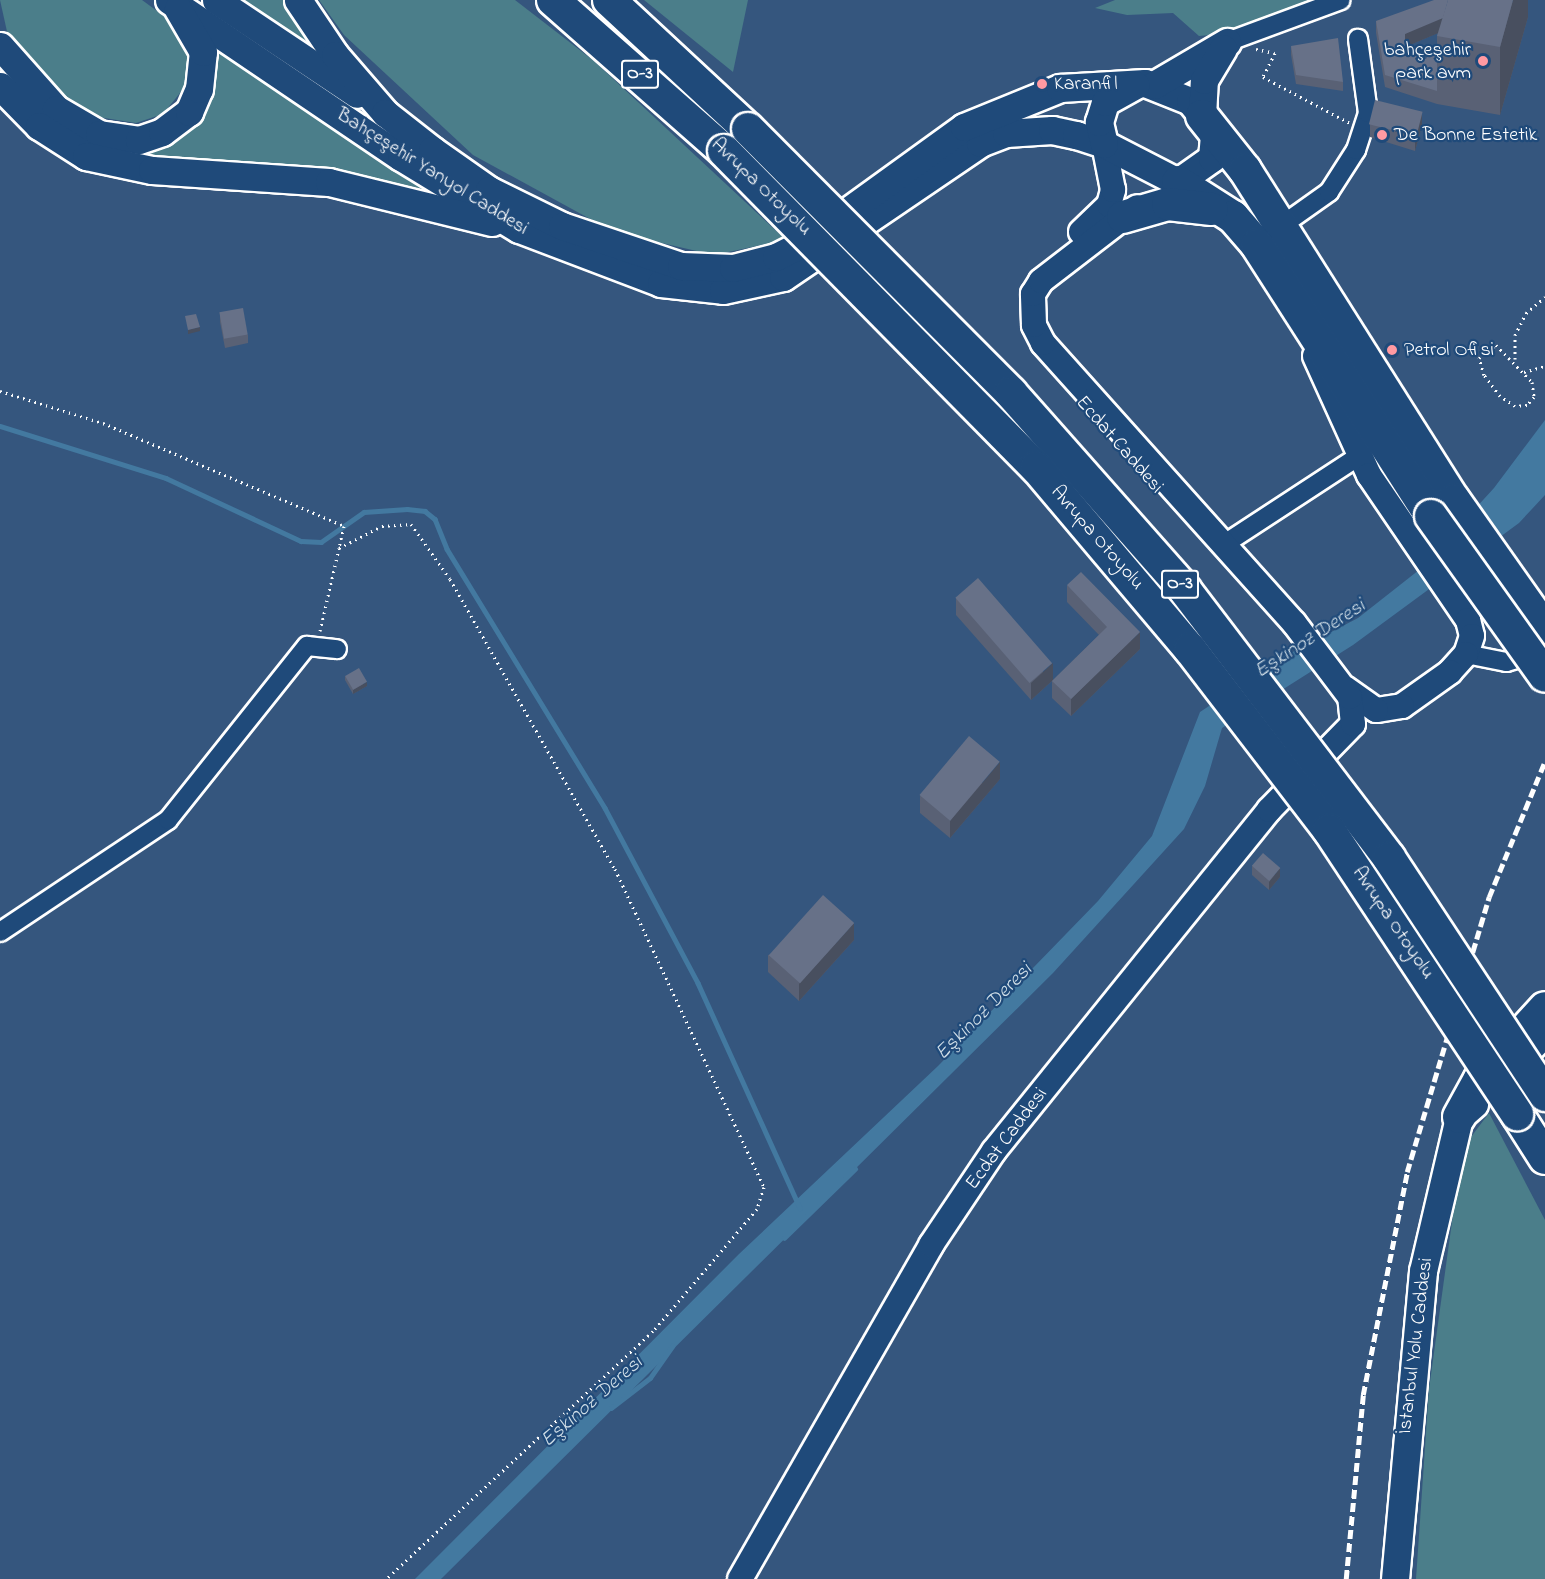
<!DOCTYPE html>
<html>
<head>
<meta charset="utf-8">
<style>
  body { margin:0 }
  #map { position:relative; width:1545px; height:1579px; overflow:hidden; background:#35567e; font-family:"Indie Flower",sans-serif }
  div>[style] { position:absolute }
  .green>* { inset:0; background:#4b7e8a }
  .water>* { inset:0; background:#4379a0 }
  .stream>* { height:4.5px; margin:-2.25px; padding:0 2.25px; transform-origin:2.25px; border-radius:2.25px; background:#4379a0 }
  .path>* { height:3px; margin-top:-1.5px; transform-origin:0; background:repeating-linear-gradient(90deg,#fff 0 1.5px,transparent 0 6px) }
  .roads { filter:drop-shadow(2px 0 #fff) drop-shadow(-2px 0 #fff) drop-shadow(0 2px #fff) drop-shadow(0 -2px #fff) }
  .street>* { height:18px; margin:-9px; padding:0 9px; transform-origin:9px; border-radius:9px; background:#1f4a7a }
  .secondary>* { height:24px; margin:-12px; padding:0 12px; transform-origin:12px; border-radius:12px; background:#1f4a7a }
  .primary>* { height:27px; margin:-13.5px; padding:0 13.5px; transform-origin:13.5px; border-radius:13.5px; background:#1f4a7a }
  .highway>* { height:32px; margin:-16px; padding:0 16px; transform-origin:16px; border-radius:16px; background:#1f4a7a }
  .rail>* { height:4.5px; margin-top:-2.25px; transform-origin:0; background:repeating-linear-gradient(90deg,#fff 0 9px,transparent 0 13.5px) }
  .bridges { filter:drop-shadow(2px 0 #fff) drop-shadow(-2px 0 #fff) drop-shadow(0 2px #fff) drop-shadow(0 -2px #fff) }
  .highway-bridge>* { height:32px; margin:-16px; padding:0 16px; transform-origin:16px; border-radius:16px; background:#1f4a7a }
  .wall>* { inset:0; background:#596175 }
  .shaded-wall>* { inset:0; background:#484f5f }
  .building>* { inset:0; background:#677188; transform-origin:0 0 }
  .dots>* { width:16px; height:16px; translate:-50% -50%; box-sizing:border-box; border:3px solid #1f4a7a; border-radius:50% }
  span { translate:-50% -50%; white-space:nowrap; text-align:center; line-height:1.15; -webkit-text-stroke:4.5px #1f4a7a; paint-order:stroke }
  .shield-label span { padding:2px 4px; background:#1f4a7a; border:2px solid; border-radius:4px; -webkit-text-stroke-width:0 }
  .shield-label { font-size:18px; color:#fff; font-weight:700 }
  .poi-label { font-size:20px; color:#fff }
  .right { translate:-100% -50%; text-align:right }
  .left { translate:0 -50%; text-align:left }
  .street-label { font-size:20px; color:#fff }
  .water-label { font-size:21px; color:#d0dee7; font-style:italic }
</style>
</head>
<body>
<div id="map">
  <div class="green">
    <i style="clip-path:polygon(0 0,142px 0,168px 19px,191px 57px,184px 88px,163px 114px,136px 123px,98px 117px,53px 91px,8px 36px)"></i>
    <i style="clip-path:polygon(240px 0,283px 0,318px 52px)"></i>
    <i style="clip-path:polygon(319px 0,515px 0,594px 61px,786px 240px,714px 255px,614px 232px,473px 155px,344px 35px)"></i>
    <i style="clip-path:polygon(644px 0,748px 0,733px 72px)"></i>
    <i style="clip-path:polygon(1115px 0,1341px 0,1242px 32px,1199px 36px,1173px 13px,1127px 15px,1095px 8px)"></i>
    <i style="clip-path:polygon(209px 43px,439px 196px,363px 175px,123px 156px,167px 148px,203px 117px,215px 81px)"></i>
    <i style="clip-path:polygon(1489px 1113px,1545px 1220px,1545px 1579px,1416px 1579px,1429px 1389px,1462px 1149px)"></i>
  </div>
  <div class="water">
    <i style="clip-path:polygon(1545px 420px,1545px 495px,1519px 523px,1353px 645px,1222px 728px,1205px 786px,1184px 829px,1053px 973px,441px 1579px,415px 1579px,739px 1254px,938px 1066px,1098px 901px,1152px 836px,1200px 712px,1283px 657px,1358px 618px,1419px 570px,1494px 488px)"></i>
  </div>
  <div class="stream">
    <i style="left:0;top:426px;width:174px;rotate:17.4deg"></i>
    <i style="left:166px;top:478px;width:149px;rotate:25deg"></i>
    <i style="left:301px;top:541px;width:20px;rotate:3deg"></i>
    <i style="left:321px;top:542px;width:52px;rotate:-34.9deg"></i>
    <i style="left:364px;top:512px;width:43px;rotate:-4deg"></i>
    <i style="left:407px;top:509px;width:18px;rotate:6deg"></i>
    <i style="left:425px;top:511px;width:13px;rotate:39deg"></i>
    <i style="left:435px;top:519px;width:32px;rotate:68deg"></i>
    <i style="left:447px;top:549px;width:303px;rotate:58.6deg"></i>
    <i style="left:605px;top:808px;width:198px;rotate:62deg"></i>
    <i style="left:698px;top:983px;width:247px;rotate:65.6deg"></i>
    <i style="left:784px;top:1238px;width:99px;rotate:-44.2deg"></i>
    <i style="left:611px;top:1408px;width:49px;rotate:-37.6deg"></i>
    <i style="left:650px;top:1378px;width:39px;rotate:-55deg"></i>
  </div>
  <div class="path">
    <i style="left:1256px;top:49px;width:19px;rotate:12deg"></i>
    <i style="left:1275px;top:53px;width:27px;rotate:117deg"></i>
    <i style="left:1263px;top:77px;width:98px;rotate:27.9deg"></i>
    <i style="left:1496px;top:345px;width:52px;rotate:45.8deg"></i>
    <i style="left:1532px;top:382px;width:15px;rotate:82deg"></i>
    <i style="left:1534px;top:397px;width:11px;rotate:131deg"></i>
    <i style="left:1527px;top:405px;width:12px;rotate:175deg"></i>
    <i style="left:1515px;top:406px;width:18px;rotate:-146deg"></i>
    <i style="left:1500px;top:396px;width:26px;rotate:-127deg"></i>
    <i style="left:1484px;top:375px;width:18px;rotate:-106deg"></i>
    <i style="left:1479px;top:358px;width:21px;rotate:-37deg"></i>
    <i style="left:1515px;top:359px;width:24px;rotate:-90deg"></i>
    <i style="left:1515px;top:335px;width:25px;rotate:-63deg"></i>
    <i style="left:1526px;top:313px;width:25px;rotate:-40deg"></i>
    <i style="left:1524px;top:372px;width:22px;rotate:-16deg"></i>
    <i style="left:0;top:391px;width:108px;rotate:17.3deg"></i>
    <i style="left:103px;top:423px;width:262px;rotate:23.1deg"></i>
    <i style="left:344px;top:526px;width:23px;rotate:103deg"></i>
    <i style="left:320px;top:631px;width:85px;rotate:-77.1deg"></i>
    <i style="left:339px;top:548px;width:48px;rotate:-27.1deg"></i>
    <i style="left:382px;top:526px;width:29px;rotate:-4deg"></i>
    <i style="left:411px;top:524px;width:67px;rotate:54.7deg"></i>
    <i style="left:450px;top:579px;width:334px;rotate:60.4deg"></i>
    <i style="left:615px;top:869px;width:351px;rotate:64.9deg"></i>
    <i style="left:764px;top:1187px;width:23px;rotate:108deg"></i>
    <i style="left:757px;top:1209px;width:160px;rotate:130.4deg"></i>
    <i style="left:653px;top:1331px;width:364px;rotate:137.1deg"></i>
  </div>
  <div class="roads">
    <div class="street">
      <i style="left:1227px;top:42px;width:121px;rotate:-20.2deg"></i>
      <i style="left:1281px;top:226px;width:59px;rotate:-35.3deg"></i>
      <i style="left:1329px;top:192px;width:50px;rotate:-57.3deg"></i>
      <i style="left:1356px;top:150px;width:39px;rotate:-72deg"></i>
      <i style="left:1368px;top:113px;width:75px;rotate:-97.7deg"></i>
      <i style="left:1226px;top:543px;width:159px;rotate:-33.2deg"></i>
      <i style="left:1466px;top:654px;width:41px;rotate:11.3deg"></i>
      <i style="left:1506px;top:662px;width:32px;rotate:-16deg"></i>
      <i style="left:0;top:932px;width:202px;rotate:-33.7deg"></i>
      <i style="left:168px;top:820px;width:223px;rotate:-51.4deg"></i>
      <i style="left:307px;top:646px;width:30px;rotate:6deg"></i>
    </div>
    <div class="secondary">
      <i style="left:1081px;top:232px;width:39px;rotate:-44deg"></i>
      <i style="left:1109px;top:205px;width:16px;rotate:-75deg"></i>
      <i style="left:1113px;top:190px;width:47px;rotate:-101.1deg"></i>
      <i style="left:1315px;top:356px;width:131px;rotate:65.6deg"></i>
      <i style="left:1369px;top:475px;width:176px;rotate:55.7deg"></i>
      <i style="left:1468px;top:620px;width:16px;rotate:76deg"></i>
      <i style="left:1472px;top:636px;width:19px;rotate:108deg"></i>
      <i style="left:1466px;top:654px;width:24px;rotate:132deg"></i>
      <i style="left:1450px;top:672px;width:59px;rotate:144.7deg"></i>
      <i style="left:1402px;top:706px;width:26px;rotate:171deg"></i>
      <i style="left:1376px;top:710px;width:38px;rotate:-145deg"></i>
      <i style="left:740px;top:1579px;width:385px;rotate:-60.2deg"></i>
      <i style="left:931px;top:1245px;width:113px;rotate:-56.2deg"></i>
      <i style="left:994px;top:1151px;width:438px;rotate:-51.1deg"></i>
      <i style="left:1269px;top:810px;width:120px;rotate:-45.7deg"></i>
      <i style="left:1353px;top:724px;width:27px;rotate:-96deg"></i>
      <i style="left:1350px;top:697px;width:93px;rotate:-127.1deg"></i>
      <i style="left:1294px;top:623px;width:376px;rotate:-131.9deg"></i>
      <i style="left:1043px;top:343px;width:20px;rotate:-117deg"></i>
      <i style="left:1034px;top:325px;width:31px;rotate:-92deg"></i>
      <i style="left:1033px;top:294px;width:15px;rotate:-58deg"></i>
      <i style="left:1041px;top:281px;width:121px;rotate:-37.6deg"></i>
    </div>
    <div class="primary">
      <i style="left:169px;top:0;width:280px;rotate:34.1deg"></i>
      <i style="left:401px;top:157px;width:138px;rotate:31.4deg"></i>
      <i style="left:519px;top:229px;width:152px;rotate:20.8deg"></i>
      <i style="left:661px;top:283px;width:62px;rotate:6.4deg"></i>
      <i style="left:723px;top:290px;width:61px;rotate:-12.2deg"></i>
      <i style="left:783px;top:277px;width:238px;rotate:-34.2deg"></i>
      <i style="left:980px;top:143px;width:28px;rotate:-21deg"></i>
      <i style="left:1006px;top:133px;width:46px;rotate:-3.7deg"></i>
      <i style="left:1052px;top:130px;width:25px;rotate:12deg"></i>
      <i style="left:1076px;top:135px;width:29px;rotate:18deg"></i>
      <i style="left:1104px;top:144px;width:83px;rotate:27.2deg"></i>
      <i style="left:1178px;top:182px;width:42px;rotate:-35.2deg"></i>
      <i style="left:1212px;top:158px;width:23px;rotate:-85deg"></i>
      <i style="left:1214px;top:135px;width:16px;rotate:-120deg"></i>
      <i style="left:216px;top:0;width:169px;rotate:33.7deg"></i>
      <i style="left:298px;top:0;width:66px;rotate:56.1deg"></i>
      <i style="left:335px;top:55px;width:77px;rotate:49.2deg"></i>
      <i style="left:385px;top:113px;width:60px;rotate:38.2deg"></i>
      <i style="left:432px;top:150px;width:70px;rotate:35.1deg"></i>
      <i style="left:489px;top:190px;width:81px;rotate:26.3deg"></i>
      <i style="left:562px;top:226px;width:126px;rotate:18.6deg"></i>
      <i style="left:681px;top:266px;width:52px;rotate:2.2deg"></i>
      <i style="left:733px;top:268px;width:44px;rotate:-14.3deg"></i>
      <i style="left:776px;top:257px;width:33px;rotate:-27deg"></i>
      <i style="left:805px;top:242px;width:196px;rotate:-35.9deg"></i>
      <i style="left:964px;top:127px;width:104px;rotate:-22.1deg"></i>
      <i style="left:1060px;top:88px;width:85px;rotate:-3.4deg"></i>
      <i style="left:1145px;top:83px;width:48px;rotate:21.8deg"></i>
      <i style="left:1190px;top:101px;width:19px;rotate:51deg"></i>
      <i style="left:0;top:46px;width:84px;rotate:48.4deg"></i>
      <i style="left:56px;top:109px;width:50px;rotate:30.2deg"></i>
      <i style="left:99px;top:134px;width:40px;rotate:8.5deg"></i>
      <i style="left:139px;top:140px;width:24px;rotate:-19deg"></i>
      <i style="left:162px;top:132px;width:34px;rotate:-37deg"></i>
      <i style="left:189px;top:112px;width:25px;rotate:-67deg"></i>
      <i style="left:199px;top:89px;width:37px;rotate:-84deg"></i>
      <i style="left:203px;top:52px;width:50px;rotate:-120.2deg"></i>
      <i style="left:1154px;top:85px;width:85px;rotate:-30.5deg"></i>
      <i style="left:0;top:86px;width:56px;rotate:45.7deg"></i>
      <i style="left:39px;top:126px;width:56px;rotate:32.6deg"></i>
      <i style="left:86px;top:156px;width:67px;rotate:12deg"></i>
      <i style="left:152px;top:170px;width:177px;rotate:3.9deg"></i>
      <i style="left:329px;top:182px;width:168px;rotate:13.8deg"></i>
      <i style="left:1202px;top:116px;width:36px;rotate:-87deg"></i>
      <i style="left:1204px;top:80px;width:37px;rotate:-59deg"></i>
      <i style="left:1104px;top:144px;width:23px;rotate:-103deg"></i>
      <i style="left:1099px;top:122px;width:21px;rotate:-73deg"></i>
      <i style="left:1105px;top:102px;width:35px;rotate:-29deg"></i>
      <i style="left:1514px;top:1064px;width:45px;rotate:-45.9deg"></i>
      <i style="left:1395px;top:1579px;width:309px;rotate:-84.8deg"></i>
      <i style="left:1423px;top:1271px;width:158px;rotate:-76.8deg"></i>
      <i style="left:1459px;top:1117px;width:20px;rotate:-41deg"></i>
    </div>
    <div class="highway">
      <i style="left:553px;top:0;width:228px;rotate:41.4deg"></i>
      <i style="left:609px;top:0;width:190px;rotate:42.9deg"></i>
      <i style="left:1202px;top:116px;width:69px;rotate:51.5deg"></i>
      <i style="left:1245px;top:170px;width:391px;rotate:57.7deg"></i>
      <i style="left:1454px;top:500px;width:158px;rotate:54.8deg"></i>
      <i style="left:1178px;top:182px;width:65px;rotate:32.5deg"></i>
      <i style="left:1233px;top:217px;width:37px;rotate:49deg"></i>
      <i style="left:1257px;top:245px;width:322px;rotate:57.3deg"></i>
      <i style="left:1123px;top:217px;width:47px;rotate:-16.1deg"></i>
      <i style="left:1168px;top:204px;width:44px;rotate:6.5deg"></i>
      <i style="left:1517px;top:1114px;width:52px;rotate:57.5deg"></i>
      <i style="left:1459px;top:1117px;width:43px;rotate:-61.1deg"></i>
      <i style="left:1480px;top:1079px;width:96px;rotate:-47.5deg"></i>
    </div>
  </div>
  <div class="rail">
    <i style="left:1346px;top:1579px;width:185px;rotate:-84.7deg"></i>
    <i style="left:1363px;top:1395px;width:227px;rotate:-78.8deg"></i>
    <i style="left:1407px;top:1172px;width:287px;rotate:-73.4deg"></i>
    <i style="left:1489px;top:897px;width:147px;rotate:-67.6deg"></i>
  </div>
  <div class="bridges">
    <div class="highway-bridge">
      <i style="left:748px;top:129px;width:373px;rotate:45.1deg"></i>
      <i style="left:1011px;top:393px;width:263px;rotate:48.5deg"></i>
      <i style="left:1185px;top:590px;width:337px;rotate:52.7deg"></i>
      <i style="left:1389px;top:858px;width:284px;rotate:56.6deg"></i>
      <i style="left:724px;top:151px;width:444px;rotate:45.4deg"></i>
      <i style="left:1036px;top:467px;width:238px;rotate:49.8deg"></i>
      <i style="left:1190px;top:649px;width:228px;rotate:52.5deg"></i>
      <i style="left:1329px;top:830px;width:341px;rotate:56.5deg"></i>
      <i style="left:1431px;top:516px;width:196px;rotate:54.5deg"></i>
    </div>
  </div>
  <div class="wall">
    <i style="clip-path:polygon(evenodd,1528px 0,1528px 17px,1500px 115px,1437px 104px,1385px 87px,1376px 33px,1376px 21px,1528px 0,1438px 33px,1437px 36px,1437px 53px,1426px 59px,1405px 53px,1405px 47px,1438px 33px)"></i>
    <i style="clip-path:polygon(1291px 46px,1343px 82px,1343px 91px,1296px 84px,1291px 55px)"></i>
    <i style="clip-path:polygon(1370px 124px,1422px 125px,1415px 151px,1370px 137px)"></i>
    <i style="clip-path:polygon(220px 313px,248px 335px,248px 343px,225px 348px,220px 322px)"></i>
    <i style="clip-path:polygon(1067px 585px,1140px 649px,1071px 716px,1052px 698px,1052px 681px,1031px 700px,956px 615px,956px 598px,1053px 680px,1099px 635px,1067px 602px)"></i>
    <i style="clip-path:polygon(345px 676px,367px 686px,353px 694px,345px 680px)"></i>
    <i style="clip-path:polygon(1000px 779px,950px 838px,920px 813px,920px 796px)"></i>
    <i style="clip-path:polygon(1252px 866px,1280px 877px,1269px 890px,1252px 875px)"></i>
    <i style="clip-path:polygon(854px 940px,799px 1001px,768px 972px,768px 955px)"></i>
  </div>
  <div class="shaded-wall">
    <i style="clip-path:polygon(1513px 0,1528px 0,1528px 17px,1500px 115px,1500px 47px)"></i>
    <i style="clip-path:polygon(1462px 3px,1455px 26px,1405px 47px,1405px 34px)"></i>
    <i style="clip-path:polygon(1422px 112px,1422px 125px,1415px 151px,1415px 138px)"></i>
    <i style="clip-path:polygon(200px 327px,200px 331px,188px 334px,188px 330px)"></i>
    <i style="clip-path:polygon(1140px 632px,1140px 649px,1071px 716px,1071px 699px)"></i>
    <i style="clip-path:polygon(1053px 663px,1053px 680px,1031px 700px,1031px 683px)"></i>
    <i style="clip-path:polygon(367px 682px,367px 686px,353px 694px,353px 690px)"></i>
    <i style="clip-path:polygon(1000px 762px,1000px 779px,950px 838px,950px 821px)"></i>
    <i style="clip-path:polygon(1280px 868px,1280px 877px,1269px 890px,1269px 882px)"></i>
    <i style="clip-path:polygon(854px 923px,854px 940px,799px 1001px,799px 984px)"></i>
  </div>
  <div class="building">
    <i style="clip-path:polygon(1434px 0,1448px 0,1443px 18px,1405px 34px,1405px 53px,1426px 59px,1430px 50px,1437px 53px,1437px 91px,1385px 75px,1376px 21px)"></i>
    <i style="clip-path:polygon(1448px 0,1513px 0,1500px 47px,1437px 36px)"></i>
    <i style="clip-path:polygon(1338px 38px,1343px 82px,1296px 75px,1291px 46px)"></i>
    <i style="left:1375px;top:100px;width:49px;height:25px;rotate:14deg"></i>
    <i style="left:243px;top:308px;width:27px;height:24px;rotate:80deg"></i>
    <i style="clip-path:polygon(196px 314px,200px 327px,188px 330px,185px 316px)"></i>
    <i style="clip-path:polygon(1081px 572px,1140px 632px,1071px 699px,1052px 681px,1107px 627px,1067px 585px)"></i>
    <i style="left:978px;top:578px;width:113px;height:30px;rotate:49deg"></i>
    <i style="left:359px;top:668px;width:16px;height:16px;rotate:60deg"></i>
    <i style="left:969px;top:736px;width:40px;height:77px;rotate:40deg"></i>
    <i style="left:1263px;top:853px;width:23px;height:17px;rotate:41deg"></i>
    <i style="left:823px;top:895px;width:42px;height:81px;rotate:42deg"></i>
  </div>
  <div class="dots">
    <i style="left:1483px;top:61px;background:#ff9aa2"></i>
    <i style="left:1042px;top:84px;background:#ff9aa2"></i>
    <i style="left:1382px;top:135px;background:#ff9aa2"></i>
    <i style="left:1392px;top:350px;background:#ff9aa2"></i>
  </div>
  <div class="shield-label">
    <span style="left:640px;top:74px">O-3</span>
    <span style="left:1180px;top:584px">O-3</span>
  </div>
  <div class="poi-label">
    <span class="right" style="left:1471px;top:62px">bahçeşehir<br>park avm</span>
    <span class="left" style="left:1054px;top:84px">Karanfil</span>
    <span class="left" style="left:1394px;top:135px">De Bonne Estetik</span>
    <span class="left" style="left:1404px;top:350px">Petrol Ofisi</span>
  </div>
  <div class="street-label">
    <span style="left:432px;top:172px;rotate:32deg">Bahçeşehir Yanyol Caddesi</span>
    <span style="left:761px;top:187px;rotate:44deg">Avrupa Otoyolu</span>
    <span style="left:1119px;top:445px;rotate:49deg">Ecdat Caddesi</span>
    <span style="left:1097px;top:538px;rotate:49deg">Avrupa Otoyolu</span>
    <span style="left:1393px;top:923px;rotate:56deg">Avrupa Otoyolu</span>
    <span style="left:1007px;top:1139px;rotate:-53deg">Ecdat Caddesi</span>
    <span style="left:1416px;top:1346px;rotate:-83deg">İstanbul Yolu Caddesi</span>
  </div>
  <div class="water-label">
    <span style="left:1310px;top:639px;rotate:-33deg">Eşkinoz Deresi</span>
    <span style="left:984px;top:1012px;rotate:-45deg">Eşkinoz Deresi</span>
    <span style="left:592px;top:1402px;rotate:-41deg">Eşkinoz Deresi</span>
  </div>
</div>
</body>
</html>
